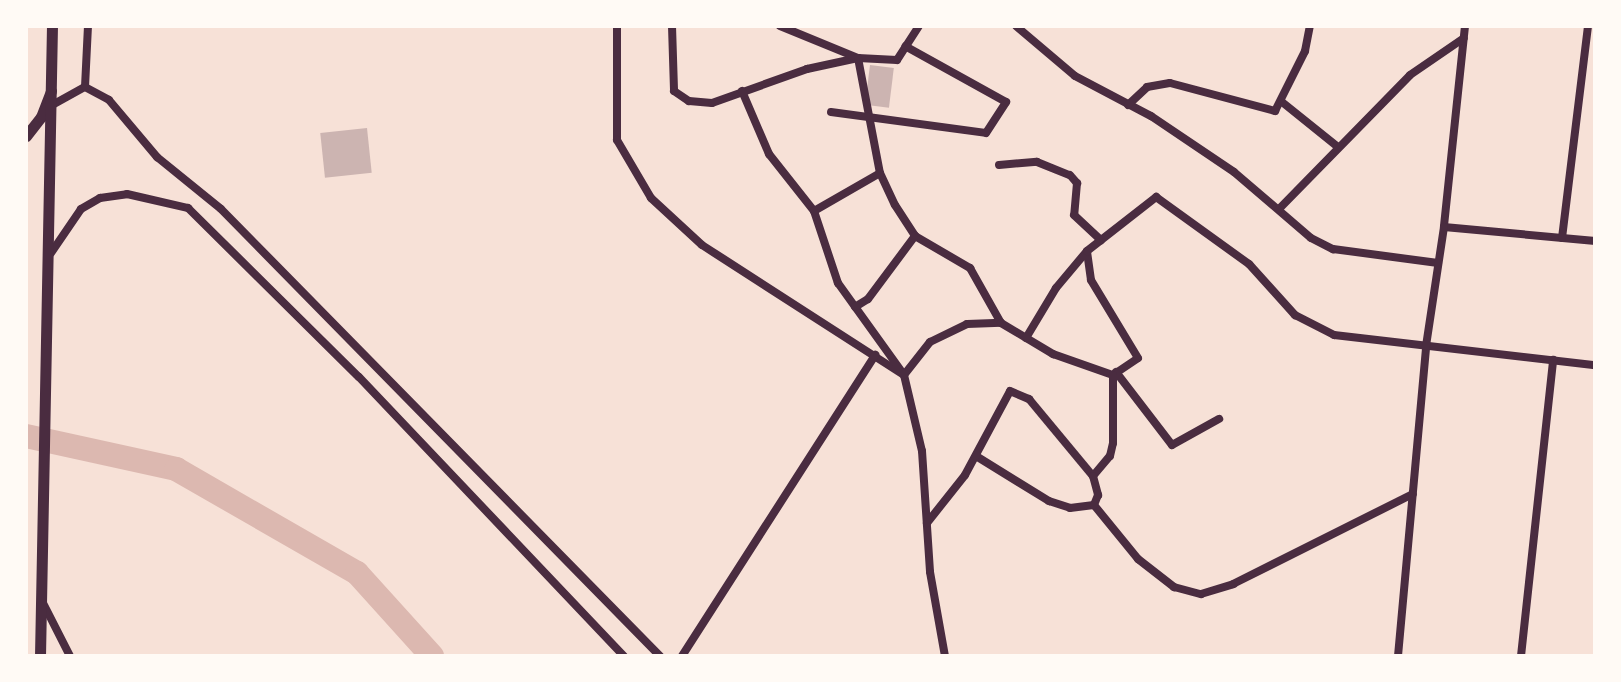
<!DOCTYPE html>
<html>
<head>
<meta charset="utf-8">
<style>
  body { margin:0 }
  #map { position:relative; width:1621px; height:682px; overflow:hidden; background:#f7e1d7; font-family:Quicksand,sans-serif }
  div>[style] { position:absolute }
  .river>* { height:24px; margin:-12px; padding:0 12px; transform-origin:12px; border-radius:12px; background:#dcb8b0 }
  .building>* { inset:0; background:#ccb4b1; transform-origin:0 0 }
  .minor>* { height:8px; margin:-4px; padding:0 4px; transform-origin:4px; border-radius:4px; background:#4a2c40 }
  .secondary>* { height:11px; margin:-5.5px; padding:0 5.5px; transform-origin:5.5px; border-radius:5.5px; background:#4a2c40 }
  span { translate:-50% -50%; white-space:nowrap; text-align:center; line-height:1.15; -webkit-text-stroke:6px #fffaf5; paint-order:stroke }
  .frame { position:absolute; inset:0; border:28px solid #fffaf5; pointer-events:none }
</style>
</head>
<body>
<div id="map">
  <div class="river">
    <i style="left:26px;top:436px;width:154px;rotate:12.4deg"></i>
    <i style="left:176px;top:469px;width:209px;rotate:29.9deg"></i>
    <i style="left:357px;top:573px;width:112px;rotate:47.9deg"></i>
  </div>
  <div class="building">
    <i style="left:870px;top:65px;width:24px;height:40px;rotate:7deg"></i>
    <i style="left:367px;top:128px;width:45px;height:47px;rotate:84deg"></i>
  </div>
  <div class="minor">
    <i style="left:617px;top:26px;width:114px;rotate:90deg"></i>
    <i style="left:617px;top:140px;width:67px;rotate:59.6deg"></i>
    <i style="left:651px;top:198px;width:69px;rotate:42.7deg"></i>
    <i style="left:702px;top:245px;width:240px;rotate:32.8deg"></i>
    <i style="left:904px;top:375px;width:78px;rotate:76.7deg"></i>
    <i style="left:922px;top:451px;width:121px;rotate:86.2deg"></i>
    <i style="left:930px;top:572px;width:85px;rotate:79.9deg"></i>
    <i style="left:672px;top:26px;width:65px;rotate:88.2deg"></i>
    <i style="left:674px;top:91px;width:18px;rotate:34deg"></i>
    <i style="left:689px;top:101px;width:23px;rotate:5deg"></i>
    <i style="left:712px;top:103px;width:101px;rotate:-19.7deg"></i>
    <i style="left:807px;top:69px;width:52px;rotate:-12.2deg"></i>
    <i style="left:858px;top:58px;width:39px;rotate:3deg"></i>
    <i style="left:897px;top:60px;width:40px;rotate:-57.1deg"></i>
    <i style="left:780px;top:26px;width:84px;rotate:22.3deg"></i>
    <i style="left:858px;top:58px;width:117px;rotate:79.2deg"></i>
    <i style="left:880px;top:173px;width:35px;rotate:65deg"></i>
    <i style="left:895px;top:205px;width:37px;rotate:57deg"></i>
    <i style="left:915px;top:236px;width:64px;rotate:30.2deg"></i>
    <i style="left:970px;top:268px;width:63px;rotate:60.6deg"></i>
    <i style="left:1016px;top:26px;width:77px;rotate:40.3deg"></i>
    <i style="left:1075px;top:76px;width:86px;rotate:27.8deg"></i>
    <i style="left:1151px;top:116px;width:100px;rotate:34deg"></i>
    <i style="left:1234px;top:172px;width:101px;rotate:40.6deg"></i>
    <i style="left:1311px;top:238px;width:25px;rotate:27deg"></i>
    <i style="left:1333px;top:249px;width:106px;rotate:7.6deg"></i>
    <i style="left:1465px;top:26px;width:202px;rotate:96deg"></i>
    <i style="left:1444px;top:227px;width:152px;rotate:5.3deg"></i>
    <i style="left:85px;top:87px;width:61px;rotate:-87.2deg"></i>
    <i style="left:742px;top:91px;width:69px;rotate:66.8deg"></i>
    <i style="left:769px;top:154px;width:73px;rotate:51.7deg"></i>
    <i style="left:814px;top:211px;width:76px;rotate:71.6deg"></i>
    <i style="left:838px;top:283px;width:113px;rotate:54.3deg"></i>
    <i style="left:904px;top:375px;width:42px;rotate:-51.8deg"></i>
    <i style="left:930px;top:342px;width:41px;rotate:-25.9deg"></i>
    <i style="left:967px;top:324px;width:34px;rotate:-2deg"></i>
    <i style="left:1001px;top:323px;width:61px;rotate:30.8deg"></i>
    <i style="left:1053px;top:354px;width:64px;rotate:19.3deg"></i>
    <i style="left:1113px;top:375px;width:30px;rotate:-34deg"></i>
    <i style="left:1138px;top:358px;width:91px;rotate:-121.1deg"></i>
    <i style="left:1091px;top:280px;width:29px;rotate:-98deg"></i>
    <i style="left:1282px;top:102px;width:72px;rotate:38.8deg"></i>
    <i style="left:54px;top:104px;width:35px;rotate:-29deg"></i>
    <i style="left:85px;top:87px;width:27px;rotate:28deg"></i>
    <i style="left:109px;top:100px;width:75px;rotate:49.9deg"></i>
    <i style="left:157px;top:157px;width:82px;rotate:39.1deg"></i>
    <i style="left:221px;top:209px;width:627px;rotate:45.52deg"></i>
    <i style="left:1128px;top:105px;width:26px;rotate:-43deg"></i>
    <i style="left:1147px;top:87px;width:23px;rotate:-10deg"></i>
    <i style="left:1170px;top:83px;width:109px;rotate:14.9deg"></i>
    <i style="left:1275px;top:111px;width:67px;rotate:-63.4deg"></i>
    <i style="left:1305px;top:51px;width:25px;rotate:-79deg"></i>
    <i style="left:831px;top:112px;width:156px;rotate:7.7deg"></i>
    <i style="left:986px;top:133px;width:37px;rotate:-57deg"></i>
    <i style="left:1006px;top:102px;width:115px;rotate:-151deg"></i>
    <i style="left:999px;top:165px;width:38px;rotate:-5deg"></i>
    <i style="left:1037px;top:162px;width:35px;rotate:22deg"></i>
    <i style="left:1070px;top:175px;width:11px;rotate:49deg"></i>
    <i style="left:1077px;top:183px;width:32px;rotate:95deg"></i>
    <i style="left:1074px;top:215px;width:37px;rotate:43deg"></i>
    <i style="left:1279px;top:209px;width:187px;rotate:-45.6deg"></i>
    <i style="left:1410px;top:75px;width:65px;rotate:-34.4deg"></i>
    <i style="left:814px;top:211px;width:76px;rotate:-29.9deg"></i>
    <i style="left:1562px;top:238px;width:214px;rotate:-83deg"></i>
    <i style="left:51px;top:253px;width:53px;rotate:-55.7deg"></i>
    <i style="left:81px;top:209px;width:22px;rotate:-30deg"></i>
    <i style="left:100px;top:198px;width:27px;rotate:-8deg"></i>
    <i style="left:127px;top:194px;width:63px;rotate:12.9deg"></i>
    <i style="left:188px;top:208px;width:240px;rotate:44.7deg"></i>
    <i style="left:359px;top:377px;width:385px;rotate:46.5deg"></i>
    <i style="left:855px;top:307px;width:15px;rotate:-32deg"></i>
    <i style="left:868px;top:299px;width:79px;rotate:-53.3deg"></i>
    <i style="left:1026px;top:338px;width:58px;rotate:-59deg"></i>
    <i style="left:1056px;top:288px;width:48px;rotate:-50deg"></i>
    <i style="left:1087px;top:251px;width:88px;rotate:-38deg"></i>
    <i style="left:1156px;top:197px;width:115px;rotate:35.8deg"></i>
    <i style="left:1249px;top:264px;width:69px;rotate:48deg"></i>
    <i style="left:1295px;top:315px;width:44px;rotate:27.1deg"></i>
    <i style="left:1334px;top:335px;width:263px;rotate:6.6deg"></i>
    <i style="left:1116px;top:372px;width:92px;rotate:52.5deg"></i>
    <i style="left:1172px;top:445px;width:54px;rotate:-29deg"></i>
    <i style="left:976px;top:456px;width:86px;rotate:31.7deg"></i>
    <i style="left:1049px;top:501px;width:22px;rotate:18deg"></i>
    <i style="left:1070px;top:508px;width:24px;rotate:-7deg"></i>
    <i style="left:1093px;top:476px;width:26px;rotate:-50deg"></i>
    <i style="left:1110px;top:456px;width:13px;rotate:-77deg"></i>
    <i style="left:1113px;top:443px;width:68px;rotate:-90deg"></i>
    <i style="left:1094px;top:505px;width:70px;rotate:50.8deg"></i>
    <i style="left:1138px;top:559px;width:46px;rotate:37.9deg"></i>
    <i style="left:1174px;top:587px;width:28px;rotate:15deg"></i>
    <i style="left:1201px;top:594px;width:34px;rotate:-17deg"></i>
    <i style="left:1233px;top:584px;width:201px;rotate:-26.6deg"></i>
    <i style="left:927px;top:523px;width:61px;rotate:-51.6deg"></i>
    <i style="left:965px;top:475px;width:95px;rotate:-61.8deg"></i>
    <i style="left:1010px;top:391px;width:21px;rotate:23deg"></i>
    <i style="left:1029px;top:399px;width:100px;rotate:50.3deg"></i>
    <i style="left:1093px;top:476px;width:20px;rotate:75deg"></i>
    <i style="left:1098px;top:495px;width:11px;rotate:112deg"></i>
    <i style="left:43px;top:603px;width:59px;rotate:63deg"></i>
    <i style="left:682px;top:656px;width:358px;rotate:-57.3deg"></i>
    <i style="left:1398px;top:656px;width:311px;rotate:-84.8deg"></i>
    <i style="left:1426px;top:346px;width:120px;rotate:-81.4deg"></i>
    <i style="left:1521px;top:656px;width:298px;rotate:-83.8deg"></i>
  </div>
  <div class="secondary">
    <i style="left:26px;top:136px;width:24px;rotate:-52deg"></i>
    <i style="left:41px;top:117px;width:28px;rotate:-69deg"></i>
    <i style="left:40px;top:656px;width:630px;rotate:-88.91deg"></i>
  </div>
  <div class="frame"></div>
</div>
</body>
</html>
